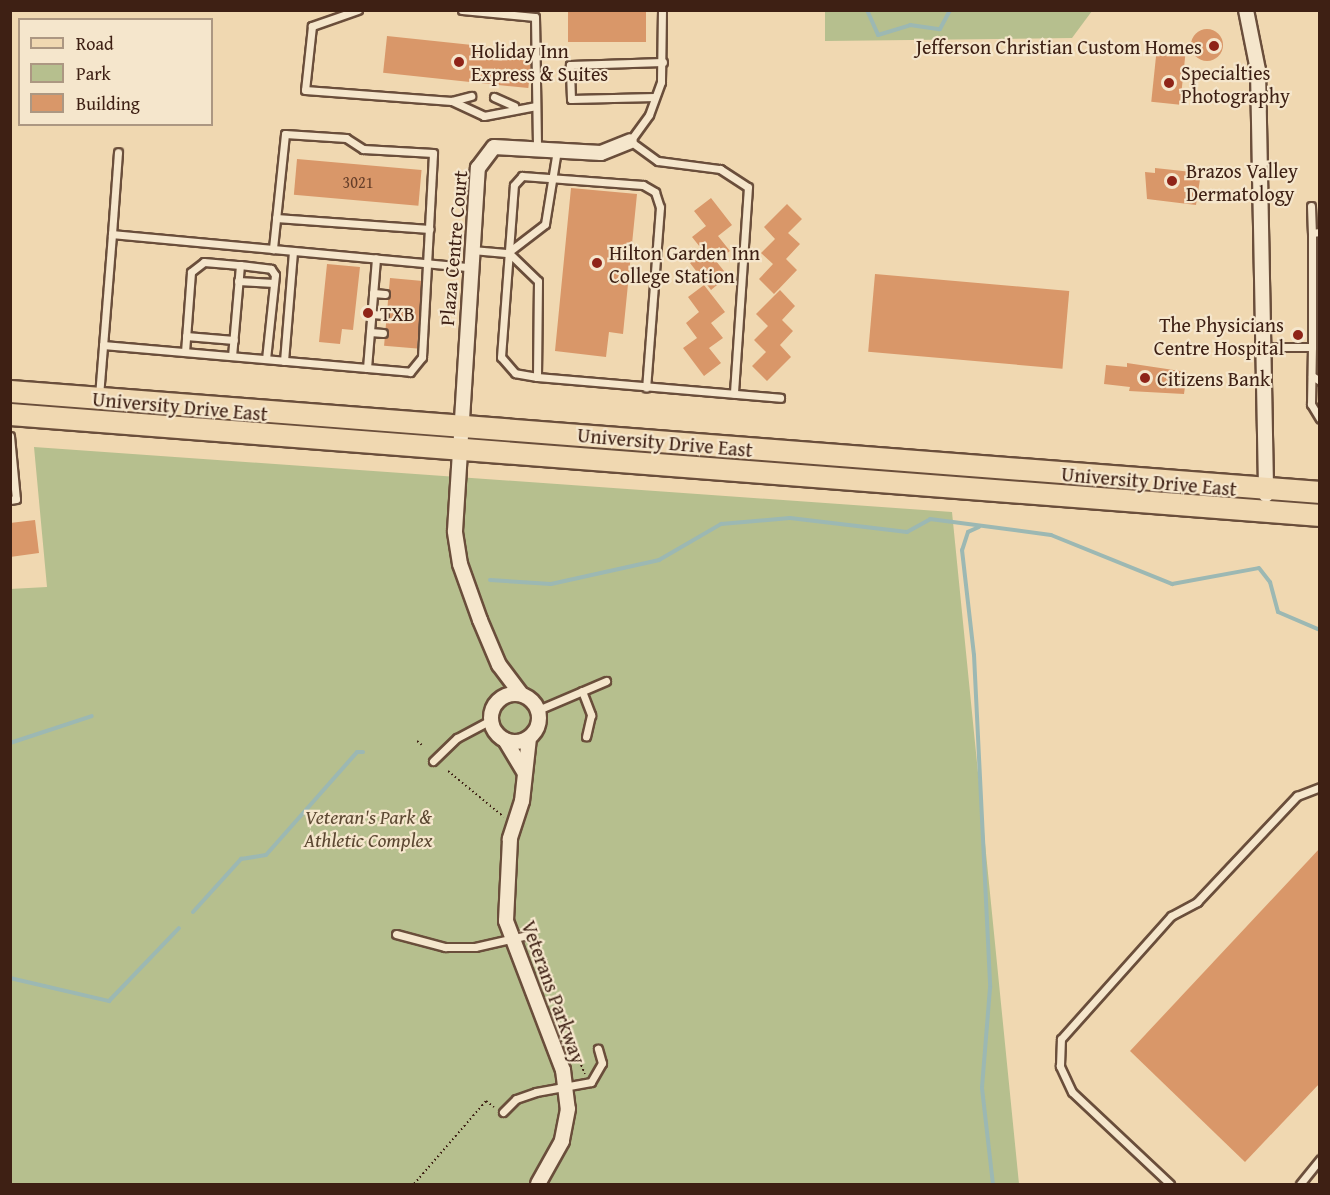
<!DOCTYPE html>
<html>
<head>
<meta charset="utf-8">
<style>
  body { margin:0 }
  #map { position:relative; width:1330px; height:1195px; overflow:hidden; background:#f0d8b1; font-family:"Gentium Book Plus",serif }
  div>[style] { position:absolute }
  .green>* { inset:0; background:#b6bf8e }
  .stream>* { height:4px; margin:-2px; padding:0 2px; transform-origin:2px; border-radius:2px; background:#9cb8b3 }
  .building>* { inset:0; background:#d99769; transform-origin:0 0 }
  .round { border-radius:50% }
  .path>* { height:2px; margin-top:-1px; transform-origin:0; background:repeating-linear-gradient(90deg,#3e2014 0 1.5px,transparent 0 4.5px) }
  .roads { filter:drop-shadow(2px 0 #6a4e3b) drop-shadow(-2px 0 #6a4e3b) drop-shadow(0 2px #6a4e3b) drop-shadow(0 -2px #6a4e3b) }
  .lane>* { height:7px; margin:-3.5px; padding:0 3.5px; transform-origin:3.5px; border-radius:3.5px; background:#f5e6cc }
  .street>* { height:14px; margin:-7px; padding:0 7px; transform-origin:7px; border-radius:7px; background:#f5e6cc }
  .street>.ring { margin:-7px; padding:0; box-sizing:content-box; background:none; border:14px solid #f5e6cc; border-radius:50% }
  .primary>* { height:21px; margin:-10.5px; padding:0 10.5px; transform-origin:10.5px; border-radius:10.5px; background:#f0d8b1 }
  .dots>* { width:16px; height:16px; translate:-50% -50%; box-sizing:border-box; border:3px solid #f5e6cc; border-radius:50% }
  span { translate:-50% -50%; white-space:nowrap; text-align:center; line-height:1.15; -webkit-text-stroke:4.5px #f5e6cc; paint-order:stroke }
  .number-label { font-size:16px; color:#653e29 }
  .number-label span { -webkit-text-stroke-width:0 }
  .poi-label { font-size:20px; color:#3e2014 }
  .right { translate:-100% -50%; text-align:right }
  .left { translate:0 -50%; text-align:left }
  .street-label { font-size:20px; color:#3e2014 }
  .park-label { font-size:20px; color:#5c4832; font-style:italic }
  .frame { position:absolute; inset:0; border:12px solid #3e2014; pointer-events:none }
  .legend { position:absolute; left:18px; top:18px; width:195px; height:108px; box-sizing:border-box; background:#f5e6cc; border:2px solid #ac9782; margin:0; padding:8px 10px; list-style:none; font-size:18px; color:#3e2014 }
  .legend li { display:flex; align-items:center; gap:12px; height:30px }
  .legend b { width:30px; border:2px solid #ac9782 }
</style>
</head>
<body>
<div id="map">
  <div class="green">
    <i style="clip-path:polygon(825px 11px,825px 10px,1092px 11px,1072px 38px,825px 41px)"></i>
    <i style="clip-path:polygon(34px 447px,952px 512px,1019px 1184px,11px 1184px,10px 589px,47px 587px)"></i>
  </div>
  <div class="stream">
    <i style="left:867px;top:10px;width:27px;rotate:66deg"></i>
    <i style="left:878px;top:35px;width:34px;rotate:-17deg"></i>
    <i style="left:910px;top:25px;width:30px;rotate:8deg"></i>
    <i style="left:940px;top:29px;width:21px;rotate:-62deg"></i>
    <i style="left:1065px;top:10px;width:8px"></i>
    <i style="left:979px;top:527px;width:12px;rotate:156deg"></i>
    <i style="left:968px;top:532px;width:19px;rotate:108deg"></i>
    <i style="left:962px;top:550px;width:106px;rotate:83.5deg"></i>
    <i style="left:974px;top:655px;width:333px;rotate:87.2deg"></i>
    <i style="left:990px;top:988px;width:100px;rotate:94.6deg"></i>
    <i style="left:982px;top:1088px;width:97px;rotate:83.5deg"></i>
    <i style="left:490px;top:580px;width:61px;rotate:3.8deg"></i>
    <i style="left:551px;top:584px;width:111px;rotate:-12.5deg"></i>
    <i style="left:659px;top:560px;width:72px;rotate:-30.1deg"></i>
    <i style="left:721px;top:524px;width:69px;rotate:-5deg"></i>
    <i style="left:790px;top:518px;width:118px;rotate:6.8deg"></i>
    <i style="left:907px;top:532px;width:26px;rotate:-29deg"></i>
    <i style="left:930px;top:519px;width:122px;rotate:7.5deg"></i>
    <i style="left:1051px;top:535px;width:131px;rotate:22deg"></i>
    <i style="left:1172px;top:584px;width:88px;rotate:-10.4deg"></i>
    <i style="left:1259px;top:568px;width:18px;rotate:52deg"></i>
    <i style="left:1270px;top:582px;width:31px;rotate:75deg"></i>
    <i style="left:1278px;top:612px;width:46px;rotate:23.2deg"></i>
    <i style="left:10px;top:743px;width:86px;rotate:-18.2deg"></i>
    <i style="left:193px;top:912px;width:72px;rotate:-47.8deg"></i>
    <i style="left:241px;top:859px;width:25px;rotate:-9deg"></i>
    <i style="left:266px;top:855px;width:137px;rotate:-48.5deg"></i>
    <i style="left:357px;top:752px;width:6px"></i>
    <i style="left:10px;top:978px;width:102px;rotate:13.1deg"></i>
    <i style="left:109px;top:1001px;width:101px;rotate:-46.2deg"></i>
  </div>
  <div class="building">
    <i style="left:568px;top:10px;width:78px;height:32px"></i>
    <i class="round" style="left:1191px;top:29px;width:32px;height:32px"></i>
    <i style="left:387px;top:36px;width:146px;height:37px;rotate:6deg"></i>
    <i style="left:1157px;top:47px;width:29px;height:55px;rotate:6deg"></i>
    <i style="left:297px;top:159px;width:125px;height:36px;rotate:5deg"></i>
    <i style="clip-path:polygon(1155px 168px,1201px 173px,1196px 205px,1147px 199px,1145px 172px,1155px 173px)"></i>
    <i style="clip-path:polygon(571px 188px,637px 194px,623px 334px,609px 332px,606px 357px,555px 351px)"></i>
    <i style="clip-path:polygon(711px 198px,732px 225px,718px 236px,730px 251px,716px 261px,728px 276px,711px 290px,690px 263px,704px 252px,692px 237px,706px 226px,694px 211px)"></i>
    <i style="clip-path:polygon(787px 204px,802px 219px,788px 233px,800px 244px,786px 259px,797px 270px,774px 294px,759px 279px,773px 264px,761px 253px,775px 239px,764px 227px)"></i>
    <i style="clip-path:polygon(327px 264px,360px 267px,353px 330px,342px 329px,340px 344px,319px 342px)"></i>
    <i style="left:875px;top:274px;width:195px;height:78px;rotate:5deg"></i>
    <i style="left:390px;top:278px;width:33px;height:68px;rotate:5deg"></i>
    <i style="clip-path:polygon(704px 285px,725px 312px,711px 323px,723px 338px,709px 348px,721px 363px,704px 376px,683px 348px,697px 338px,686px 323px,699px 312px,688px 297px)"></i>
    <i style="clip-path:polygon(780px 290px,795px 306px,782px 320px,793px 331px,780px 345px,791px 357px,767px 381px,752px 366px,766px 352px,754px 340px,768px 326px,756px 314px)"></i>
    <i style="clip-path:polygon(1127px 363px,1187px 372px,1184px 394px,1129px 391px,1130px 387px,1104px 384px,1106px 365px,1127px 367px)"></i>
    <i style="clip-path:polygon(35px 520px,39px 553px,10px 557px,10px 523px)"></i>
    <i style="clip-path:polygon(1320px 848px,1320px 1083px,1245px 1162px,1130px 1051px)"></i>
  </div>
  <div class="path">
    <i style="left:417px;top:741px;width:6px;rotate:39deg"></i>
    <i style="left:448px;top:771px;width:72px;rotate:39.4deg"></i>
    <i style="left:563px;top:1039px;width:7px;rotate:-27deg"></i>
    <i style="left:569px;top:1036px;width:41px;rotate:67.2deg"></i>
    <i style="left:414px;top:1184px;width:110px;rotate:-49.1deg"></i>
    <i style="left:486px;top:1101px;width:10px;rotate:37deg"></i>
  </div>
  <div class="roads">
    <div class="lane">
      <i style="left:358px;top:10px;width:49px;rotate:160.8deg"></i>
      <i style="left:312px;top:26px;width:64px;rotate:96.2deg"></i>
      <i style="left:305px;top:90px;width:147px;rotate:4.3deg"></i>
      <i style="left:452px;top:101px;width:35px;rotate:25deg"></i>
      <i style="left:484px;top:116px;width:53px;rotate:-10.9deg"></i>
      <i style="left:462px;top:10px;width:73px;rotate:5.5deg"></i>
      <i style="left:535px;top:17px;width:132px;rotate:89.1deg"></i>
      <i style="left:662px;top:10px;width:72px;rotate:90.8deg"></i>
      <i style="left:661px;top:82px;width:35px;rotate:110deg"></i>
      <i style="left:649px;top:115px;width:32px;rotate:126deg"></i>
      <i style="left:630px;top:141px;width:34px;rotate:36deg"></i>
      <i style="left:658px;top:161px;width:63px;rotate:7.4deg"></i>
      <i style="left:720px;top:169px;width:33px;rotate:33deg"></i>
      <i style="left:748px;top:187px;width:207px;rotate:93.9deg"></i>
      <i style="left:494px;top:97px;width:22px;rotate:24deg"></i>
      <i style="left:655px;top:97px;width:84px;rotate:178.6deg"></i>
      <i style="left:571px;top:99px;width:34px;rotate:-92deg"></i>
      <i style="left:570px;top:65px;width:93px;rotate:-1.8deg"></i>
      <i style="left:452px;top:101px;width:20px;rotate:-15deg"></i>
      <i style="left:1311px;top:206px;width:27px;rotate:88deg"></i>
      <i style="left:276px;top:218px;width:154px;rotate:4.1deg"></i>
      <i style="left:112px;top:234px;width:82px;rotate:-85.8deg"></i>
      <i style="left:472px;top:250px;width:37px;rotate:5deg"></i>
      <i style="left:509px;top:253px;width:40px;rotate:44deg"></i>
      <i style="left:538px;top:281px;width:96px;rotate:90.6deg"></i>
      <i style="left:537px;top:377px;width:244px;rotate:4.9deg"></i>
      <i style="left:510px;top:251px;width:44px;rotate:-37.6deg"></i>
      <i style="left:545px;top:224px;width:75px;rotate:-80.8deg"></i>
      <i style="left:240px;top:265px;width:31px;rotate:7deg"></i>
      <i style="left:271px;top:269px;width:7px;rotate:56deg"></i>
      <i style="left:275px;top:275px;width:84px;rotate:96.1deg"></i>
      <i style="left:238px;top:281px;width:36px;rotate:3deg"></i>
      <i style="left:373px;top:293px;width:12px;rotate:5deg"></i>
      <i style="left:372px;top:314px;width:12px;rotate:5deg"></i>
      <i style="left:370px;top:332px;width:13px;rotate:4deg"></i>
      <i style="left:186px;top:336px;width:48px;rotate:4.8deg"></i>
      <i style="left:103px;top:345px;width:308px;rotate:5deg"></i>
      <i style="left:410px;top:372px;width:19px;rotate:-51deg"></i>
      <i style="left:422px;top:357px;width:204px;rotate:-86.9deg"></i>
      <i style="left:433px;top:153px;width:70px;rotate:-176.7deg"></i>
      <i style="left:363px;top:149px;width:20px;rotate:-147deg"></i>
      <i style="left:346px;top:138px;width:61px;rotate:-176.2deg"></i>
      <i style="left:285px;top:134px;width:116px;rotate:96deg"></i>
      <i style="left:1265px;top:347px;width:47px"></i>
      <i style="left:1312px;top:347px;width:114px;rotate:-90deg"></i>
      <i style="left:1312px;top:233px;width:8px;rotate:-7deg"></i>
      <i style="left:1312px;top:347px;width:57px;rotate:91deg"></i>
      <i style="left:1311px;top:404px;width:17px;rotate:59deg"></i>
      <i style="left:185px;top:352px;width:80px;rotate:-85.7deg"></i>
      <i style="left:191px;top:272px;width:16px;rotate:-38deg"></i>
      <i style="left:204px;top:262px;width:36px;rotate:5deg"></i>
      <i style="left:240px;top:265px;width:91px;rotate:95deg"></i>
      <i style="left:284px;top:361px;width:110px;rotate:-85.3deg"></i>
      <i style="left:367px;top:368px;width:110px;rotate:-85.3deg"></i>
      <i style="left:1312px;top:376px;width:9px;rotate:32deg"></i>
      <i style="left:537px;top:377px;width:22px;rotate:-170deg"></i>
      <i style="left:515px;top:373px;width:21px;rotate:-131deg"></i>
      <i style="left:501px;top:357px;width:172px;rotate:-85.7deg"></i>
      <i style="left:514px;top:185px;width:12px;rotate:-48deg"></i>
      <i style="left:522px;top:176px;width:121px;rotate:4.3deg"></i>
      <i style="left:643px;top:185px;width:14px;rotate:30deg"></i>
      <i style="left:655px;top:192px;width:16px;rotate:72deg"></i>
      <i style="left:660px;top:207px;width:181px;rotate:94.4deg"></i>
      <i style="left:99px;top:396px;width:163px;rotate:-85.4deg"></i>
      <i style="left:112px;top:234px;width:361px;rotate:5.3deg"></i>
      <i style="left:10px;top:436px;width:63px;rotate:84.6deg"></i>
      <i style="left:16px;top:499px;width:6px;rotate:171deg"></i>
      <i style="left:582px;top:691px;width:26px;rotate:69deg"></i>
      <i style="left:591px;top:715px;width:22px;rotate:103deg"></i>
      <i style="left:538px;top:710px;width:74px;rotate:-23.1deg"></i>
      <i style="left:433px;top:761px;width:33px;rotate:-44deg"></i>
      <i style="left:457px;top:738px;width:38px;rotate:-28deg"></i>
      <i style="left:396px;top:934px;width:51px;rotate:14.9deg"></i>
      <i style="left:445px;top:947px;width:30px"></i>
      <i style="left:475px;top:947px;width:54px;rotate:-12.8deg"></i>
      <i style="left:503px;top:1112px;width:18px;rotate:-45deg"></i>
      <i style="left:516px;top:1099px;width:21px;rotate:-19deg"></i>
      <i style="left:536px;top:1092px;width:56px;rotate:-10.3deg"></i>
      <i style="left:591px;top:1082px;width:22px;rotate:-60deg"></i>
      <i style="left:602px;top:1063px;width:15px;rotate:-106deg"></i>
      <i style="left:1170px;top:1184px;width:134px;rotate:-136.8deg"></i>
      <i style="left:1072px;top:1092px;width:29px;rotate:-115deg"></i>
      <i style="left:1060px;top:1066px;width:27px;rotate:-88deg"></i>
      <i style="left:1061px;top:1039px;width:165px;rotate:-48.2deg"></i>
      <i style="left:1171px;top:916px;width:30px;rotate:-28deg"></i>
      <i style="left:1197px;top:902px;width:146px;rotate:-46.7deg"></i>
      <i style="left:1297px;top:796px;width:25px;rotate:-21deg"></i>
      <i style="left:1300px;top:1184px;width:32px;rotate:-51deg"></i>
    </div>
    <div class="street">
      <i style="left:1246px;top:10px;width:61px;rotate:78.7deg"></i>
      <i style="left:1258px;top:70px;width:425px;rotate:88.9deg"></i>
      <i class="ring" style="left:491px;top:694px;width:34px;height:34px"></i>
      <i style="left:521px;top:694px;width:36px;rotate:-127deg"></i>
      <i style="left:499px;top:665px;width:49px;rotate:-112.9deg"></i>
      <i style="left:480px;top:620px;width:59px;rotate:-109.7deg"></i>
      <i style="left:460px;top:564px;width:33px;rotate:-99deg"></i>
      <i style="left:455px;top:531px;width:364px;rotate:-86.4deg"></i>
      <i style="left:478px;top:168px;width:26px;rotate:-53deg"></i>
      <i style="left:494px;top:147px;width:107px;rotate:3.2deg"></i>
      <i style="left:601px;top:153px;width:31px;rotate:-22deg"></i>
      <i style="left:529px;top:738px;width:63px;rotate:96.3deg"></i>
      <i style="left:522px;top:801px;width:40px;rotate:108deg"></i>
      <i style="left:510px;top:839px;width:82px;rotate:92.8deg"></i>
      <i style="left:506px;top:921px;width:160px;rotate:69.1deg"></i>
      <i style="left:563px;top:1070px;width:39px;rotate:83deg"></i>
      <i style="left:568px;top:1109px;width:33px;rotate:101deg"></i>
      <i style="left:562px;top:1141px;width:49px;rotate:119.2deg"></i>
      <i style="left:505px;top:740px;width:37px;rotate:59deg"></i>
    </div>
    <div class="primary">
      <i style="left:10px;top:391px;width:1314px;rotate:4.41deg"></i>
      <i style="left:10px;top:414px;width:1314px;rotate:4.41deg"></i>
    </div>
  </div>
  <div class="dots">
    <i style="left:1214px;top:46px;background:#8f2418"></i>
    <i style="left:459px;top:62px;background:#8f2418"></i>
    <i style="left:1169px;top:83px;background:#8f2418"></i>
    <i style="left:1172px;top:181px;background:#8f2418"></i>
    <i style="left:597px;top:263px;background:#8f2418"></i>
    <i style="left:368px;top:313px;background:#8f2418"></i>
    <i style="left:1298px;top:335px;background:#8f2418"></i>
    <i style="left:1145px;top:378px;background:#8f2418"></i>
  </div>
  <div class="number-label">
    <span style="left:358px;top:182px">3021</span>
  </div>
  <div class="poi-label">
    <span class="right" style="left:1202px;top:46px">Jefferson Christian Custom Homes</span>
    <span class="left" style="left:471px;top:62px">Holiday Inn<br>Express &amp; Suites</span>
    <span class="left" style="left:1181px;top:84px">Specialties<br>Photography</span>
    <span class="left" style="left:1186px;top:182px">Brazos Valley<br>Dermatology</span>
    <span class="left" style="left:609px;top:264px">Hilton Garden Inn<br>College Station</span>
    <span class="left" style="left:380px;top:313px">TXB</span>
    <span class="right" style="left:1284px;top:336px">The Physicians<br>Centre Hospital</span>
    <span class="left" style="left:1157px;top:378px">Citizens Bank</span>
  </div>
  <div class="street-label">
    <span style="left:453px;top:248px;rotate:-85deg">Plaza Centre Court</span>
    <span style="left:180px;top:406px;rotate:5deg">University Drive East</span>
    <span style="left:665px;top:442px;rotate:5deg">University Drive East</span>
    <span style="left:1149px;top:481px;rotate:5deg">University Drive East</span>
    <span style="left:554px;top:992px;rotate:70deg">Veterans Parkway</span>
  </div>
  <div class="park-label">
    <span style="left:368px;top:828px">Veteran's Park &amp;<br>Athletic Complex</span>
  </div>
  <div class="frame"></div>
  <ul class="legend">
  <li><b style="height:8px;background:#f0d8b1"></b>Road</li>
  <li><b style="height:16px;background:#b6bf8e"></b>Park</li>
  <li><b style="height:16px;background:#d99769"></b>Building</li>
  </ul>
</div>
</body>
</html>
